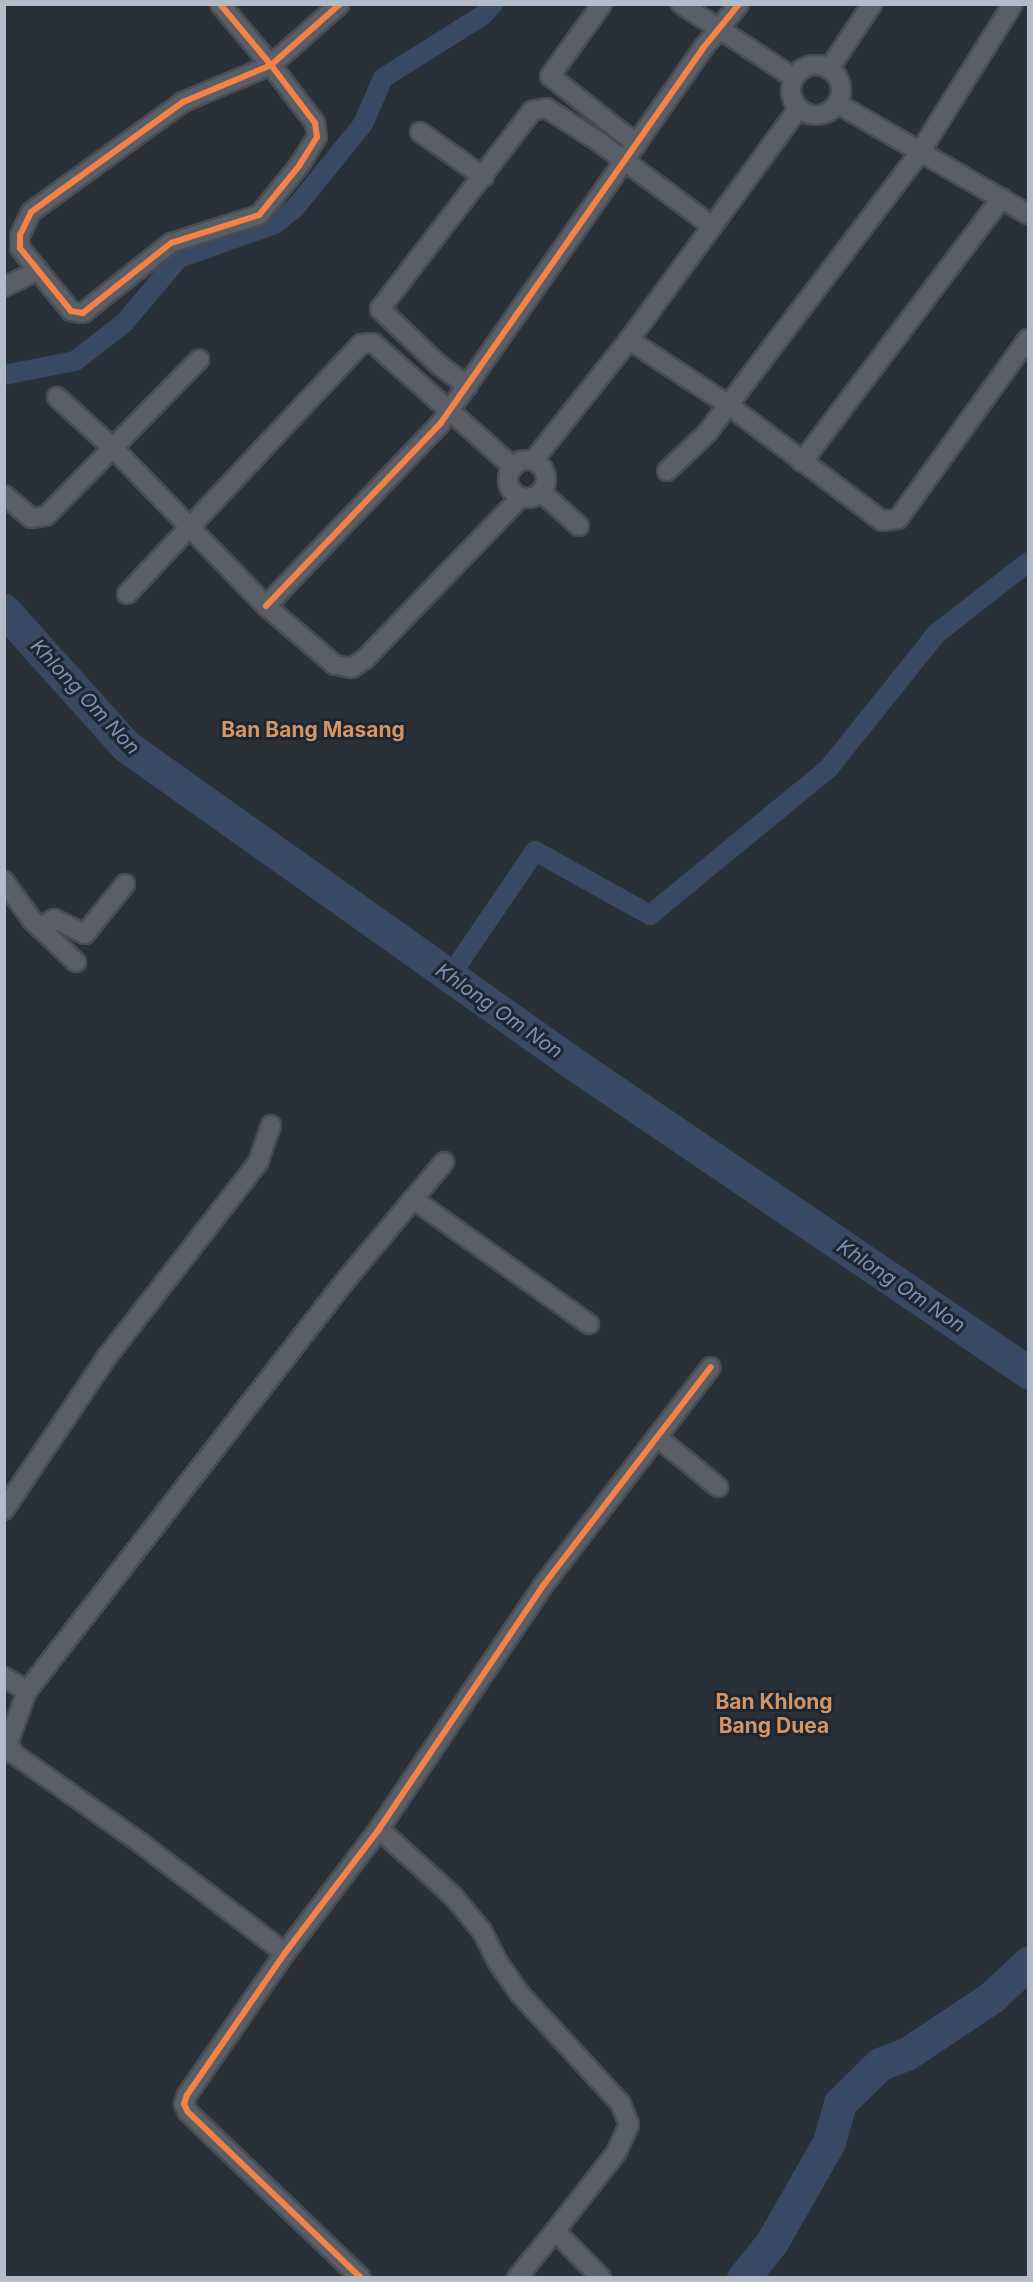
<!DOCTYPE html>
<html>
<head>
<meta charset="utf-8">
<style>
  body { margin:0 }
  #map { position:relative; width:1033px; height:2282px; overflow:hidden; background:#2a3038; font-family:Inter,sans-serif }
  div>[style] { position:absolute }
  .canal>* { height:20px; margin:-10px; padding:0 10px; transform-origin:10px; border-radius:10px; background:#384963 }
  .river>* { height:33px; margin:-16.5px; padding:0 16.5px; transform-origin:16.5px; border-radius:16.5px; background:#384963 }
  .roads { filter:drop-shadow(2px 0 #484c53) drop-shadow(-2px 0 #484c53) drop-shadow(0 2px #484c53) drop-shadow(0 -2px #484c53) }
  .minor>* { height:18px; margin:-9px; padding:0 9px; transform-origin:9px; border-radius:9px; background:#5a5e66 }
  .minor>.ring { margin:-9px; padding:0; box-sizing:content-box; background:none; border:18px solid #5a5e66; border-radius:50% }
  .cycleway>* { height:6px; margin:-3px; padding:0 3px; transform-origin:3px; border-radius:3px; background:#f48246 }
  span { translate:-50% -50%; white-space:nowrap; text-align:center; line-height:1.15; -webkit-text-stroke:6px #1d2633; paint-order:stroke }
  .water-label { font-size:20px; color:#7c92b1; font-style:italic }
  .quarter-label { font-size:21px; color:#d59563; font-weight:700 }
  .frame { position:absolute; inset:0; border:6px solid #b4bcc9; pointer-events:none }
</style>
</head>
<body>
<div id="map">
  <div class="canal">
    <i style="left:4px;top:375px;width:72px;rotate:-11.2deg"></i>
    <i style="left:75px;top:361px;width:62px;rotate:-37.8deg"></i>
    <i style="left:124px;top:323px;width:85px;rotate:-49.8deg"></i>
    <i style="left:179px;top:258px;width:102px;rotate:-19.5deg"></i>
    <i style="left:275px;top:224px;width:26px;rotate:-39deg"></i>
    <i style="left:295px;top:208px;width:108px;rotate:-51deg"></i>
    <i style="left:363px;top:124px;width:50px;rotate:-66.5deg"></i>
    <i style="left:383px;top:78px;width:117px;rotate:-32.1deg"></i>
    <i style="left:482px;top:16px;width:16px;rotate:-47deg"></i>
    <i style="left:450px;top:976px;width:151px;rotate:-55.8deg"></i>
    <i style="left:535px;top:851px;width:132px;rotate:29.1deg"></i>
    <i style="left:650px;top:915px;width:230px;rotate:-39.4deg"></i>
    <i style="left:828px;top:769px;width:173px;rotate:-51.3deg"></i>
    <i style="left:936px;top:634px;width:117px;rotate:-38deg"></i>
  </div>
  <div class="river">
    <i style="left:4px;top:610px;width:183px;rotate:48.1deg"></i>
    <i style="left:126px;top:746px;width:553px;rotate:35.36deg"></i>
    <i style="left:577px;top:1066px;width:545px;rotate:34.16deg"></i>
    <i style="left:743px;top:2278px;width:46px;rotate:-51.1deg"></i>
    <i style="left:772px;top:2242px;width:115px;rotate:-60.3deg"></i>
    <i style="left:829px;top:2142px;width:41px;rotate:-74.2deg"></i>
    <i style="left:840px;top:2103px;width:56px;rotate:-44.3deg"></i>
    <i style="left:880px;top:2064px;width:30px;rotate:-21deg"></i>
    <i style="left:908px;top:2053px;width:101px;rotate:-33.7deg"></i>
    <i style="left:992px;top:1997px;width:50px;rotate:-43.4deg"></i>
  </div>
  <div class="roads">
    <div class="minor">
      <i style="left:220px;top:4px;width:80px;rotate:50.1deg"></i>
      <i style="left:271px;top:65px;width:73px;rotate:52.8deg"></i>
      <i style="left:315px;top:123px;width:14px;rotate:82deg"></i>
      <i style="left:317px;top:137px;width:34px;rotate:122deg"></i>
      <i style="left:299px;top:166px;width:63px;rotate:129.2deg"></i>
      <i style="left:259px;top:215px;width:92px;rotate:162.3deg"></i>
      <i style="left:171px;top:243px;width:112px;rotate:141.5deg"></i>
      <i style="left:83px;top:313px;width:12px;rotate:-171deg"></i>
      <i style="left:71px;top:311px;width:81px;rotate:-129deg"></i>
      <i style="left:20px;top:248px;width:13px;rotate:-90deg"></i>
      <i style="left:20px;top:235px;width:25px;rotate:-64deg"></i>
      <i style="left:31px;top:212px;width:188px;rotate:-35.9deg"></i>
      <i style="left:183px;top:102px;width:95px;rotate:-22.8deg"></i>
      <i style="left:271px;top:65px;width:92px;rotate:-41.5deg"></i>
      <i style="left:602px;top:4px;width:89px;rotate:125.8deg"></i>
      <i style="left:550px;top:76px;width:110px;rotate:38.3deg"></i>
      <i style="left:681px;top:4px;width:134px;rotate:33.1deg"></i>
      <i class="ring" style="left:791px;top:65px;width:32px;height:32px"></i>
      <i style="left:829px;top:69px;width:78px;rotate:-56.5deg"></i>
      <i style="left:838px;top:104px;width:220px;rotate:30.1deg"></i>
      <i style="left:420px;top:132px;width:78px;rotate:35.1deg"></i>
      <i style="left:4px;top:287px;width:37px;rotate:-26deg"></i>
      <i style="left:629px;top:340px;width:117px;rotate:33.1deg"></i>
      <i style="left:727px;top:404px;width:194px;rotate:37deg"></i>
      <i style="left:882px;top:521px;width:16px;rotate:-7deg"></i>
      <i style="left:898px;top:519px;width:222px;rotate:-54.2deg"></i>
      <i style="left:468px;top:386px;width:34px;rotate:-144deg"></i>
      <i style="left:440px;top:366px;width:83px;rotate:-136.5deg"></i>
      <i style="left:380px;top:309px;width:250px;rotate:-52.5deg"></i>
      <i style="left:532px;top:111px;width:14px;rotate:-12deg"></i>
      <i style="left:546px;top:108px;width:62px;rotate:32.4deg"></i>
      <i style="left:598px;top:141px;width:142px;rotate:36.7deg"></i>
      <i style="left:57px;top:397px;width:77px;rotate:42.4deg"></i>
      <i style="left:114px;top:449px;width:219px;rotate:45.9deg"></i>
      <i style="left:266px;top:606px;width:91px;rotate:40.5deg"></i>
      <i style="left:335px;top:665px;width:17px;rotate:10deg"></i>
      <i style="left:352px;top:668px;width:16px;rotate:-35deg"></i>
      <i style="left:365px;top:659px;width:225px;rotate:-46.1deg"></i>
      <i class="ring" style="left:508px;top:460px;width:20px;height:20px"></i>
      <i style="left:533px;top:461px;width:154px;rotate:-51.6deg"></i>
      <i style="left:629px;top:340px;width:286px;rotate:-53.8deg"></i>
      <i style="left:802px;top:462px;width:331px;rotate:-52.9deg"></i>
      <i style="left:667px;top:471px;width:55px;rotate:-43.5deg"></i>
      <i style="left:707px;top:433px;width:353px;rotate:-52.8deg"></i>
      <i style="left:920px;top:152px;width:175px;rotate:-57.9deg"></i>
      <i style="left:541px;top:492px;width:51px;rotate:41.8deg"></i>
      <i style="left:4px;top:495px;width:35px;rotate:40deg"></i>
      <i style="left:31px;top:518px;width:15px;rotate:-8deg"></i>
      <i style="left:46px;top:516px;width:219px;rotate:-45.6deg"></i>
      <i style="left:127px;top:594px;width:342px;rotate:-46.9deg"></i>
      <i style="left:361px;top:344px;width:12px;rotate:-5deg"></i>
      <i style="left:373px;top:343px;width:187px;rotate:41.5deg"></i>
      <i style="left:266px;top:606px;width:252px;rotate:-46.3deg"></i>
      <i style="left:440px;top:424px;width:459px;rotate:-55deg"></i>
      <i style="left:703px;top:48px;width:57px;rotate:-50.7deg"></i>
      <i style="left:4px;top:881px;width:48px;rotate:54.3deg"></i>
      <i style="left:32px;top:920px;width:61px;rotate:43.7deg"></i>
      <i style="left:40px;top:928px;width:17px;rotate:-33deg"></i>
      <i style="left:54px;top:919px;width:34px;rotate:26deg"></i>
      <i style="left:85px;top:934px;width:64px;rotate:-51.3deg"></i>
      <i style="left:413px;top:1199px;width:216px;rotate:35.4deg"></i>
      <i style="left:657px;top:1437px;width:79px;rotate:39.3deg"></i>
      <i style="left:4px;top:1510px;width:183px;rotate:-56.1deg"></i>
      <i style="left:106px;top:1358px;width:247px;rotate:-52.1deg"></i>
      <i style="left:258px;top:1163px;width:40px;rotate:-71.1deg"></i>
      <i style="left:4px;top:1677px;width:27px;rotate:31deg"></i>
      <i style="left:27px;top:1691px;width:55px;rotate:110.1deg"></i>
      <i style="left:8px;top:1743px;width:13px;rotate:61deg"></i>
      <i style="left:14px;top:1754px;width:156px;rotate:35.1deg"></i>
      <i style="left:142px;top:1844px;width:180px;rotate:37.3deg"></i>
      <i style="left:27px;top:1691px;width:519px;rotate:-52.2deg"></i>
      <i style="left:345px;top:1281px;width:155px;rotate:-50.2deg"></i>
      <i style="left:379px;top:1829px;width:100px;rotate:42.2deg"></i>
      <i style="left:453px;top:1896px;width:45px;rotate:50.4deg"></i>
      <i style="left:482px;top:1931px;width:34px;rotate:63deg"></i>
      <i style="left:497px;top:1961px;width:40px;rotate:55.1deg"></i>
      <i style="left:520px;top:1994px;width:149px;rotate:47.4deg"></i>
      <i style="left:621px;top:2104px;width:22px;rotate:69deg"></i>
      <i style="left:629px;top:2125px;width:31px;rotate:115deg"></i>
      <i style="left:616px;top:2153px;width:99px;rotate:128deg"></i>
      <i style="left:555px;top:2231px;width:66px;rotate:45.6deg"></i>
      <i style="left:361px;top:2278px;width:240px;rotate:-136.2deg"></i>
      <i style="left:188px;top:2112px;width:9px;rotate:-117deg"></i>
      <i style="left:184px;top:2104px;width:9px;rotate:-72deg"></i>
      <i style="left:187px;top:2095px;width:173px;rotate:-55.4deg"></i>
      <i style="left:285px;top:1953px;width:156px;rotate:-52.8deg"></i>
      <i style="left:379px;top:1829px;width:292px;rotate:-56deg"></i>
      <i style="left:542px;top:1587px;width:277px;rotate:-52.5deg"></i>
      <i style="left:517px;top:2278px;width:60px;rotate:-51deg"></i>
    </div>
  </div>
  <div class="cycleway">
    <i style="left:220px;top:4px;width:80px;rotate:50.1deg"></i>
    <i style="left:271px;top:65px;width:73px;rotate:52.8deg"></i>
    <i style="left:315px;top:123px;width:14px;rotate:82deg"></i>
    <i style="left:317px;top:137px;width:34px;rotate:122deg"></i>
    <i style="left:299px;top:166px;width:63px;rotate:129.2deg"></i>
    <i style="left:259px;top:215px;width:92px;rotate:162.3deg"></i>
    <i style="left:171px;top:243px;width:112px;rotate:141.5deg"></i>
    <i style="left:83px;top:313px;width:12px;rotate:-171deg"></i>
    <i style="left:71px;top:311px;width:81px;rotate:-129deg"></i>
    <i style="left:20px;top:248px;width:13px;rotate:-90deg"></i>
    <i style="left:20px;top:235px;width:25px;rotate:-64deg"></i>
    <i style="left:31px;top:212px;width:188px;rotate:-35.9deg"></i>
    <i style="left:183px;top:102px;width:95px;rotate:-22.8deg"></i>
    <i style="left:271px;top:65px;width:92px;rotate:-41.5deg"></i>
    <i style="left:266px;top:606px;width:252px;rotate:-46.3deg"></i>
    <i style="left:440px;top:424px;width:459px;rotate:-55deg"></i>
    <i style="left:703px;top:48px;width:57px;rotate:-50.7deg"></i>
    <i style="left:361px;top:2278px;width:240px;rotate:-136.2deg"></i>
    <i style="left:188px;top:2112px;width:9px;rotate:-117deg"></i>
    <i style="left:184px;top:2104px;width:9px;rotate:-72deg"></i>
    <i style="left:187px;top:2095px;width:173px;rotate:-55.4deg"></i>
    <i style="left:285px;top:1953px;width:156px;rotate:-52.8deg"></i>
    <i style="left:379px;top:1829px;width:292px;rotate:-56deg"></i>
    <i style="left:542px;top:1587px;width:277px;rotate:-52.5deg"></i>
  </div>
  <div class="water-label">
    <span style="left:85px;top:697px;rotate:47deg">Khlong Om Non</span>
    <span style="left:499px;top:1011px;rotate:35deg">Khlong Om Non</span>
    <span style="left:901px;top:1286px;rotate:34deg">Khlong Om Non</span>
  </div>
  <div class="quarter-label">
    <span style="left:313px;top:730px">Ban Bang Masang</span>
    <span style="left:774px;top:1714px">Ban Khlong<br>Bang Duea</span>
  </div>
  <div class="frame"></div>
</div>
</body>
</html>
